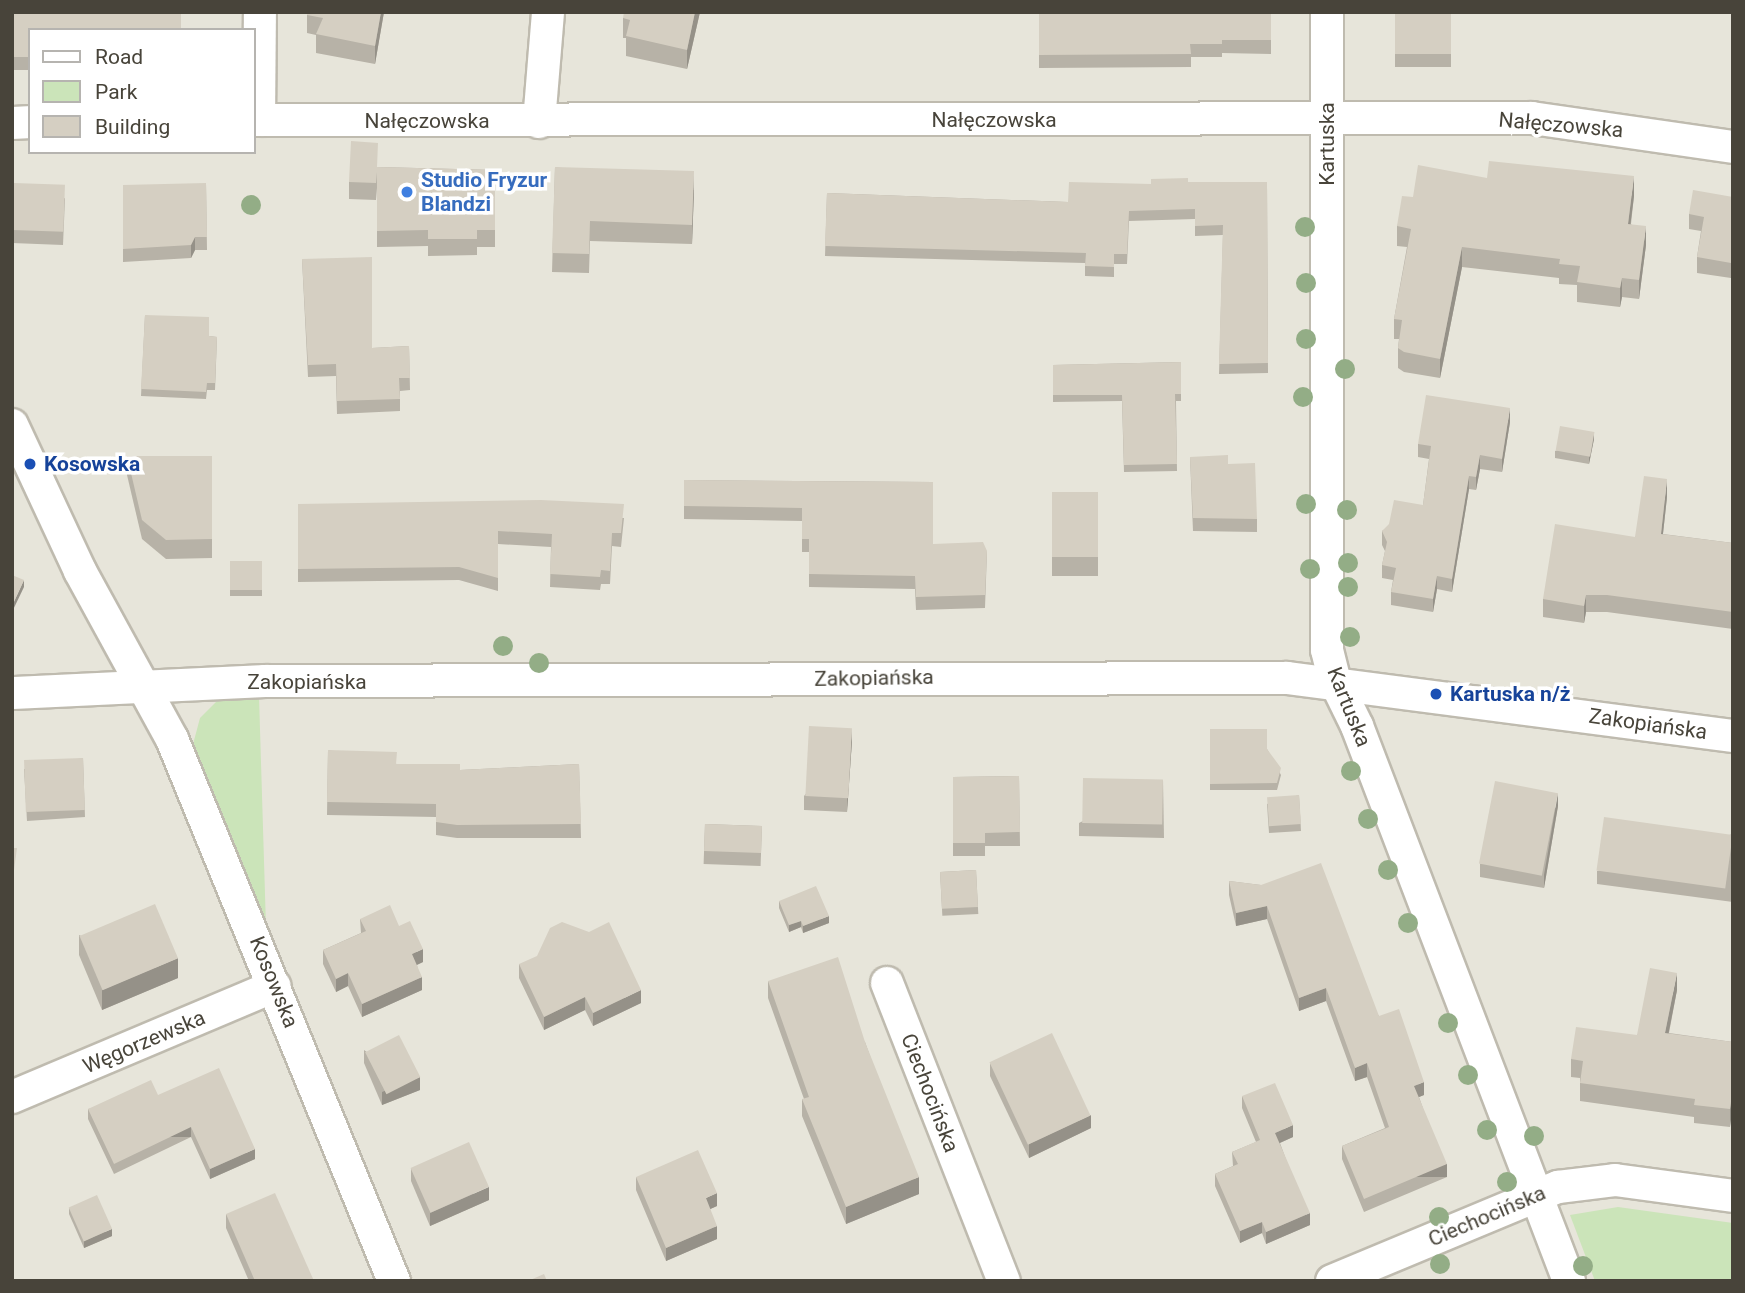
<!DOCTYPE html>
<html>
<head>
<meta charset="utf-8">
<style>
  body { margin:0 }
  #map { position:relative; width:1745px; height:1293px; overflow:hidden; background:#f4f3ec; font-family:Roboto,sans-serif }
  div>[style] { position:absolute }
  .residential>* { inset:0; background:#e7e5da }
  .green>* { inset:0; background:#cbe4b9 }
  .roads { filter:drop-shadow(2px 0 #bfbbaf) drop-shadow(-2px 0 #bfbbaf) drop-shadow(0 2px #bfbbaf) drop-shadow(0 -2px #bfbbaf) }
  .street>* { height:32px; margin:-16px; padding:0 16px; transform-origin:16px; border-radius:16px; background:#fff }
  .trees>* { width:20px; height:20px; margin:-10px; border-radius:50%; background:#93ad86 }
  .wall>* { inset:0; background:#b7b2a7; transform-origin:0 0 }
  .shaded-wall>* { inset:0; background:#959188; transform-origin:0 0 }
  .building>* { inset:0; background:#d5cfc2; transform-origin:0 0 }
  .dots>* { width:19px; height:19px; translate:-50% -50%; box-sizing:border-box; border:4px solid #fff; border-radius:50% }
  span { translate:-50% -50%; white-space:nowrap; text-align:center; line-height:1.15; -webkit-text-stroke:7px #fff; paint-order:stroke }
  .street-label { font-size:21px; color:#48443a }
  .shop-label { font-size:21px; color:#366cbe; font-weight:700 }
  .left { translate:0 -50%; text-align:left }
  .transit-label { font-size:21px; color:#164399; font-weight:700 }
  .frame { position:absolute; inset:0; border:14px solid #48443a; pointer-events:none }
  .legend { position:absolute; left:28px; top:28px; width:228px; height:126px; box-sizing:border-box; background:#fff; border:2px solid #b6b4b0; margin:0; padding:9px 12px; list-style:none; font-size:21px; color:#48443a }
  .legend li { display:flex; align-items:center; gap:14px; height:35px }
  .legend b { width:35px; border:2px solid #b6b4b0 }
</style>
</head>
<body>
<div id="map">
  <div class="residential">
    <i style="clip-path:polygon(evenodd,12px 12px,1733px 12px,1733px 1281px,12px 1281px,12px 12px,30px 30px,254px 30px,254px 152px,30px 152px,30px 30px)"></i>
  </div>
  <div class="green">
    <i style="clip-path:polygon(259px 696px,266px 927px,192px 748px,200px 718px,220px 698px)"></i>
    <i style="clip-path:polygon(1618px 1207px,1733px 1223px,1733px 1281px,1595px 1281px,1570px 1215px)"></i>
  </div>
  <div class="roads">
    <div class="street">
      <i style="left:1327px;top:12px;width:638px;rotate:90deg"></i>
      <i style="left:1327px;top:650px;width:32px;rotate:76deg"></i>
      <i style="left:1335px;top:681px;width:50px;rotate:63.9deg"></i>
      <i style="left:1357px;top:726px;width:594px;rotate:69.09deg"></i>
      <i style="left:254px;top:120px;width:1278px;rotate:-0.09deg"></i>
      <i style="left:1532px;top:118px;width:203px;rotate:8.2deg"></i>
      <i style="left:259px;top:120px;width:108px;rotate:-89.5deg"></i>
      <i style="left:539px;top:122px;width:110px;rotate:-85.3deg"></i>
      <i style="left:12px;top:123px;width:18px;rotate:-3deg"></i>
      <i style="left:12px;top:425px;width:161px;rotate:65deg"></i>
      <i style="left:80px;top:571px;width:192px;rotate:61.3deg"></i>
      <i style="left:172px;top:739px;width:586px;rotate:67.73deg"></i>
      <i style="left:12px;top:693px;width:253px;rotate:-2.7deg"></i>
      <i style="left:265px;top:681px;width:1022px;rotate:-0.17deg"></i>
      <i style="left:1287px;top:678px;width:450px;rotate:7.4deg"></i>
      <i style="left:887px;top:983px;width:320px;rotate:68.6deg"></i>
      <i style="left:12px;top:1097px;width:285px;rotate:-22.9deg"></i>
      <i style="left:1332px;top:1281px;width:245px;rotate:-22.6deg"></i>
      <i style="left:1558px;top:1187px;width:57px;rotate:-7deg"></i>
      <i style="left:1615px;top:1180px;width:119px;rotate:7.7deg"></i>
    </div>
  </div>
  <div class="trees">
    <i style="left:251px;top:205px"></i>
    <i style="left:1305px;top:227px"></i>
    <i style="left:1306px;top:283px"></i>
    <i style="left:1306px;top:339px"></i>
    <i style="left:1345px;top:369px"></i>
    <i style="left:1303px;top:397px"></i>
    <i style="left:1306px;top:504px"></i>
    <i style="left:1347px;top:510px"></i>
    <i style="left:1348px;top:563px"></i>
    <i style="left:1310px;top:569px"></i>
    <i style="left:1348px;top:587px"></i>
    <i style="left:1350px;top:637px"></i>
    <i style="left:503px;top:646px"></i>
    <i style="left:539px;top:663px"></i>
    <i style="left:1351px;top:771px"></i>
    <i style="left:1368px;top:819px"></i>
    <i style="left:1388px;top:870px"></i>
    <i style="left:1408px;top:923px"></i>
    <i style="left:1448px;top:1023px"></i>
    <i style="left:1468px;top:1075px"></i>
    <i style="left:1487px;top:1130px"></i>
    <i style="left:1534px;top:1136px"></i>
    <i style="left:1507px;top:1182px"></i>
    <i style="left:1439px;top:1217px"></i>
    <i style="left:1440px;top:1264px"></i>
    <i style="left:1583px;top:1266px"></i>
  </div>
  <div class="wall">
    <i style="clip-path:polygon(12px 12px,30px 30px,30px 70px,12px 70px)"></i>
    <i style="clip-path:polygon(307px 12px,384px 12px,375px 64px,316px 53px,316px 35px,307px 33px)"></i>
    <i style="clip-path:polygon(700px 12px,687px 69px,626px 56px,626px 38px,623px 38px,623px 18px)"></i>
    <i style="clip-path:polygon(1039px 12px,1271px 12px,1271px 54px,1222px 53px,1222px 57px,1191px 57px,1191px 67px,1039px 68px)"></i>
    <i style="left:1395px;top:12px;width:56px;height:55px"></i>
    <i style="clip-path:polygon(378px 167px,495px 170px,495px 247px,477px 247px,477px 255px,428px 256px,428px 246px,377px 247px,377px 188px,376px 200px,349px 199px,349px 182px)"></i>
    <i style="clip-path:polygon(555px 167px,694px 190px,692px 244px,590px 241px,589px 273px,552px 272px)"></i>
    <i style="clip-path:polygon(1487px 178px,1634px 196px,1631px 224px,1646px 245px,1639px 299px,1622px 297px,1620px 307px,1577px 302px,1577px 285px,1559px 284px,1559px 278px,1462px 267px,1440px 378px,1404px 372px,1398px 368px,1398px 348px,1399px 339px,1394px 339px,1394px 319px,1407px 247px,1397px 246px,1397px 226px,1413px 197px)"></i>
    <i style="clip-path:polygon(1188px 182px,1267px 182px,1268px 373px,1219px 374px,1223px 235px,1195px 236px,1195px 219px,1129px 221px,1127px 264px,1114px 264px,1114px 277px,1085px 276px,1085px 263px,825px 256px,827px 193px,1068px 202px,1151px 184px)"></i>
    <i style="clip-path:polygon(206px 183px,207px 250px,195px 250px,191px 258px,123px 262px,123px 249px)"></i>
    <i style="clip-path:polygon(1733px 197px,1731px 278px,1697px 273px,1697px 257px,1701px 231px,1689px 229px,1689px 214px)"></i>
    <i style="clip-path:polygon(65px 198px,63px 245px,12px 243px,12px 219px)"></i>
    <i style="clip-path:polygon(302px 259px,372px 348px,409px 346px,410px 390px,400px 391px,400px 411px,337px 414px,336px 376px,308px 377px)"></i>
    <i style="clip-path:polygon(145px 315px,209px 336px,217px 337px,215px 390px,207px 390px,206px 399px,141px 396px)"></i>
    <i style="clip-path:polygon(1181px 362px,1181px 401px,1176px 401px,1177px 471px,1124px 472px,1122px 401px,1053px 402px,1053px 365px)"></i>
    <i style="clip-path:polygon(1510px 422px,1502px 472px,1480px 469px,1476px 490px,1469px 489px,1452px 592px,1437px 589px,1433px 612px,1391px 605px,1391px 592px,1393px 580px,1382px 578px,1382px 565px,1385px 551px,1382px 545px,1382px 531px,1423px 505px,1429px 459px,1418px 457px,1418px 444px)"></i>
    <i style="clip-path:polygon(1594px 439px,1589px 464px,1555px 458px,1555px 451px)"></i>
    <i style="clip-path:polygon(127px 456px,212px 456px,212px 558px,166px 559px,142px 539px,127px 475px)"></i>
    <i style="clip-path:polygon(1190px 457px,1228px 464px,1257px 519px,1257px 532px,1193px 531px)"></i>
    <i style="clip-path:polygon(684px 480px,933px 482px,933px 544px,987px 551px,985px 608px,916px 610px,915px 589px,809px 587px,809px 552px,802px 552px,802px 521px,684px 519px)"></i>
    <i style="left:1052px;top:492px;width:46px;height:84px"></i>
    <i style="clip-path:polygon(1667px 497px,1663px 534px,1733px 543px,1733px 629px,1607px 612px,1586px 612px,1584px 623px,1543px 617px,1543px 599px,1635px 537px)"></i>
    <i style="clip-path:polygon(298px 504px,624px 518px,621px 547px,612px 546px,610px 584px,601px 584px,600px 590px,550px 587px,551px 547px,498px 544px,498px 591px,459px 580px,298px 582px)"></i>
    <i style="left:230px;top:561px;width:32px;height:35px"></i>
    <i style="clip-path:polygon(1210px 729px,1267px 749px,1281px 775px,1277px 790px,1210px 790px)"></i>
    <i style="clip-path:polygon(852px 741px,847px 812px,804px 810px,804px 796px)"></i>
    <i style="clip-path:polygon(328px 750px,397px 764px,460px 770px,579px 764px,581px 838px,457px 838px,436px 835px,436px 817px,327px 815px)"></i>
    <i style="clip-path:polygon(83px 758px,85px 817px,27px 821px,24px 769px)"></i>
    <i style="clip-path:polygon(1019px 776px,1020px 846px,985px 846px,985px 856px,953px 856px,953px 777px)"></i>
    <i style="clip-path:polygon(1163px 780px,1164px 838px,1079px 836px,1079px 823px)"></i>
    <i style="clip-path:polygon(1299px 795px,1301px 831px,1269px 833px,1267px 804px)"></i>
    <i style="clip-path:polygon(1558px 806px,1544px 888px,1480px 877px,1480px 864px)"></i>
    <i style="left:705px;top:824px;width:57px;height:40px;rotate:2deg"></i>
    <i style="clip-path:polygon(1733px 834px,1733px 902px,1597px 884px,1597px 871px)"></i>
    <i style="left:976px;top:870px;width:44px;height:36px;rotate:87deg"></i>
    <i style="clip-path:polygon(1229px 881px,1261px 885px,1379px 1016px,1424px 1095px,1419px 1097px,1447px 1177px,1364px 1212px,1342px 1159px,1342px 1146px,1385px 1128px,1367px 1077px,1355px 1081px,1326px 1001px,1299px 1011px,1267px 919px,1236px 926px,1229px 895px)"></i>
    <i style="clip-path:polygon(779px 901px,829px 923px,803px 933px,801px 927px,789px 932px,779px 908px)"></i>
    <i style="clip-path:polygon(360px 919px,399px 926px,423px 962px,417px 965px,422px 990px,362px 1017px,348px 986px,336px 992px,323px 964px,323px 950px,361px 933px)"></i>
    <i style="clip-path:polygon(79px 935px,178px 978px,102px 1010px,79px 955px)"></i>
    <i style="clip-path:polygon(519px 964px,641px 1003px,593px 1026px,585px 1010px,544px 1030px,519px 978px)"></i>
    <i style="clip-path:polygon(768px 981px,865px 1042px,919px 1194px,846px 1224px,802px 1116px,802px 1099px,804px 1099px,768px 998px)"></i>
    <i style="clip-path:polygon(1677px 990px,1669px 1033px,1733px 1042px,1730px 1127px,1694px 1123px,1694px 1117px,1580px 1101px,1580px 1078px,1571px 1077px,1571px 1059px,1637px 1035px)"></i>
    <i style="clip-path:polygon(364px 1050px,420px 1090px,382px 1105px,364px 1063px)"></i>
    <i style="clip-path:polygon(990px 1063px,1091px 1128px,1029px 1158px,990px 1076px)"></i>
    <i style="clip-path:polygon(158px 1095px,255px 1159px,210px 1179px,191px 1137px,114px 1174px,88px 1119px,88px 1109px)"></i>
    <i style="clip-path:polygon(1242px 1096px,1293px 1137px,1280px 1143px,1310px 1225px,1266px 1244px,1262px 1233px,1240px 1243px,1215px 1186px,1215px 1174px,1233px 1166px,1232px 1152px,1256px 1142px,1242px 1108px)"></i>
    <i style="clip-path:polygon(411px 1168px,489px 1200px,430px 1226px,411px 1181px)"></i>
    <i style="clip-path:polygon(636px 1177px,717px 1206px,710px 1209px,717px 1239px,666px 1261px,636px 1190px)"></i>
    <i style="clip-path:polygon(69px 1208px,112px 1236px,84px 1248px,69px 1214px)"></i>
    <i style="clip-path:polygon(226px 1214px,314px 1281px,249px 1281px,226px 1228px)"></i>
  </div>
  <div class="shaded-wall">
    <i style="clip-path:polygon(381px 12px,384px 12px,375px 64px,375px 46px)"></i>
    <i style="clip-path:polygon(695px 12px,700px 12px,687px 69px,687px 50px)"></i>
    <i style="clip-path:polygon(694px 171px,694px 190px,692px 244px,692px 225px)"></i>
    <i style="clip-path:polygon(1634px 176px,1634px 196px,1628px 243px,1628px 224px)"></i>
    <i style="clip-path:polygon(1646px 226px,1646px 245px,1639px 299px,1639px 280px)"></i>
    <i style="clip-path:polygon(195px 237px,195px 250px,191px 258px,191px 245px)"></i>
    <i style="clip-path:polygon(1462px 247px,1462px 267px,1440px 378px,1440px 359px)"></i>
    <i style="clip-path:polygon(1733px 251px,1733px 266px,1731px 278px,1731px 263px)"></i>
    <i style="clip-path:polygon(1622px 278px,1622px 297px,1620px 307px,1620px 288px)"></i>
    <i style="clip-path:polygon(1510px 408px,1510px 422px,1502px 472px,1502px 459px)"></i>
    <i style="clip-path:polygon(1594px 432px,1594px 439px,1589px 464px,1589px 457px)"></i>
    <i style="clip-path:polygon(1480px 455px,1480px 469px,1476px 490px,1476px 477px)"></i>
    <i style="clip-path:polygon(1469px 476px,1469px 489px,1452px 592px,1452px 579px)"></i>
    <i style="clip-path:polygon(1667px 479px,1667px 497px,1661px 551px,1661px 534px)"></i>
    <i style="clip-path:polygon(1437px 576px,1437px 589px,1433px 612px,1433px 599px)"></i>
    <i style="clip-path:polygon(24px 580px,24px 587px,12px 612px,12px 606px)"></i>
    <i style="clip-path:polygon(1586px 595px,1586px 612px,1584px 623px,1584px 606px)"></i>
    <i style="clip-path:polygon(852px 728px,852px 741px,847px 812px,847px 799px)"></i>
    <i style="clip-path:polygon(1558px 793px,1558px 806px,1544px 888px,1544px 875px)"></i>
    <i style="clip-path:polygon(1267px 906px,1267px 919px,1236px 926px,1236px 913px)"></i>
    <i style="clip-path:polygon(829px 916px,829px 923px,803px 933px,803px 926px)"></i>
    <i style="clip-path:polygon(801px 921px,801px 927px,789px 932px,789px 925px)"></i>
    <i style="clip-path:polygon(423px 949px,423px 962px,412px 967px,412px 954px)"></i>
    <i style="clip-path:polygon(178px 958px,178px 978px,102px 1010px,102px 990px)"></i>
    <i style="clip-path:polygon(348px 973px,348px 986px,336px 992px,336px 979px)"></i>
    <i style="clip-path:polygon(1677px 973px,1677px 990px,1665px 1051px,1665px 1033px)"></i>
    <i style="clip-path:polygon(422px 977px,422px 990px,362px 1017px,362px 1004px)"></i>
    <i style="clip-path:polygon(1326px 988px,1326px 1001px,1299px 1011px,1299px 998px)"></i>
    <i style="clip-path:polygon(641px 990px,641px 1003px,593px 1026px,593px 1013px)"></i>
    <i style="clip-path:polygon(585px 997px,585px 1010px,544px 1030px,544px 1017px)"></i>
    <i style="clip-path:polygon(1367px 1063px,1367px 1077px,1355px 1081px,1355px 1068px)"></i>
    <i style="clip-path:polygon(420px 1077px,420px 1090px,382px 1105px,382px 1092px)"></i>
    <i style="clip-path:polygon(1424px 1082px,1424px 1095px,1414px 1099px,1414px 1086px)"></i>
    <i style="clip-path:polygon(1733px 1087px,1733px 1105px,1730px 1127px,1730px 1109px)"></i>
    <i style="clip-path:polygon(1091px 1115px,1091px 1128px,1029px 1158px,1029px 1144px)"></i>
    <i style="clip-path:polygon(1293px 1125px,1293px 1137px,1275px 1145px,1275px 1133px)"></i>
    <i style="left:191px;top:1127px;width:10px;height:85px;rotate:90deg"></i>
    <i style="clip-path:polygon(255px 1149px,255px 1159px,210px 1179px,210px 1169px)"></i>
    <i style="left:1447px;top:1164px;width:13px;height:90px;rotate:90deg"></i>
    <i style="clip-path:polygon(919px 1177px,919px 1194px,846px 1224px,846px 1207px)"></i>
    <i style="clip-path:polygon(489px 1187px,489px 1200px,430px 1226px,430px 1213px)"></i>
    <i style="clip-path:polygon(717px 1193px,717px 1206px,706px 1211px,706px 1198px)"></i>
    <i style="clip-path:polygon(1310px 1213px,1310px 1225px,1266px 1244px,1266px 1232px)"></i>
    <i style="clip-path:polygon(1262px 1222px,1262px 1233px,1240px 1243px,1240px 1231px)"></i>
    <i style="clip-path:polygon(717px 1226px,717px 1239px,666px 1261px,666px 1248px)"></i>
    <i style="clip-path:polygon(112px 1229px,112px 1236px,84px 1248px,84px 1241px)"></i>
  </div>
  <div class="building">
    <i style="clip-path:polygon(12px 12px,181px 12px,181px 30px,30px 30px,30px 57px,12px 57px)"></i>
    <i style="clip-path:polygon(307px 12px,381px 12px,375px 46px,316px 34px,323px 18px,307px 15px)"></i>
    <i style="clip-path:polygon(624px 12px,695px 12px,687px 50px,626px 36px,630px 20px,623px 18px)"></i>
    <i style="clip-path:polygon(1039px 12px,1271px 12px,1271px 40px,1222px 40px,1222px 44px,1190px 44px,1191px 54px,1039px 55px)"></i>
    <i style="left:1395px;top:12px;width:56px;height:42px"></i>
    <i style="clip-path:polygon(351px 141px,378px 143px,377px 167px,495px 170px,495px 230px,477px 230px,477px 239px,428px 239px,428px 230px,377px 231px,377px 172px,376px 183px,349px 182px)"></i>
    <i style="clip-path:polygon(1489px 161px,1634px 176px,1628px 224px,1646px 226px,1639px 280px,1622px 278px,1620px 288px,1577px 282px,1580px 266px,1559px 264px,1560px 259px,1462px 247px,1440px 359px,1404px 352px,1398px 348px,1402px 320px,1394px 319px,1411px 229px,1397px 226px,1402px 196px,1413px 197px,1418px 165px,1487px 178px)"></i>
    <i style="clip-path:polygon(555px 167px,694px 171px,692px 225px,590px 221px,589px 254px,552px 253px)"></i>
    <i style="clip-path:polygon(1188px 178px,1188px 182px,1267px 182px,1268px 363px,1219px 364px,1223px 225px,1195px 226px,1195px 209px,1129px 211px,1127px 254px,1114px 254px,1114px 267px,1085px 266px,1086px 253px,825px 246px,827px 193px,1068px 202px,1069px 182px,1151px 184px,1151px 179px)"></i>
    <i style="left:14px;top:183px;width:51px;height:47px;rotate:2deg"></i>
    <i style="clip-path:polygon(206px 183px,207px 237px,195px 237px,191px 245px,123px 249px,123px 185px)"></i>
    <i style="clip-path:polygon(1693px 190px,1733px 197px,1733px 251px,1731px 263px,1697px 257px,1704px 217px,1689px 214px)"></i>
    <i style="clip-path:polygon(372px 257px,372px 348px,409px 346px,410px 378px,399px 378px,400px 399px,337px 401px,336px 364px,308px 365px,302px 259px)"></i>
    <i style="clip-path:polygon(145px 315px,209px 317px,209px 336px,217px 337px,215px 383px,207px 383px,206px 392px,141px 389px)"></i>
    <i style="clip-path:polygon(1181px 362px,1181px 394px,1175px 394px,1177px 464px,1124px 465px,1122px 395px,1053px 395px,1053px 365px)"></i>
    <i style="clip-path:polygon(1426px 395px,1510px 408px,1502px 459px,1480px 455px,1476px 477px,1469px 476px,1452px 579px,1437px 576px,1433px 599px,1391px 592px,1396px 568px,1382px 565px,1387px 542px,1382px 531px,1389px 524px,1394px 500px,1423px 505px,1431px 446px,1418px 444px)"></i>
    <i style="left:1560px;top:426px;width:35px;height:25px;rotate:10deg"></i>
    <i style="clip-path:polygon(1228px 455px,1228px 464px,1255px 463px,1257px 519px,1193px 518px,1190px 457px)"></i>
    <i style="clip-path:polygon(127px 456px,212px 456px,212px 539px,166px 540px,142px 520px)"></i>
    <i style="clip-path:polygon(1644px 476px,1667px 479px,1661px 534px,1733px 543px,1733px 612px,1607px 595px,1586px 595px,1584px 606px,1543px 599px,1555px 524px,1635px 537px)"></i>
    <i style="clip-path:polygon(684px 480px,933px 482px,933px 544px,983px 542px,987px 551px,985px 595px,916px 597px,915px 576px,809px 574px,809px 539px,802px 539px,802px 508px,684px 506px)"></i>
    <i style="left:1052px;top:492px;width:46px;height:65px"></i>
    <i style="clip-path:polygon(541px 500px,624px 504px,621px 533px,612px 533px,610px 571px,601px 570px,600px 577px,550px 574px,552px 534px,498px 531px,498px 578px,459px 567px,298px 569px,298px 504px)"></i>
    <i style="left:230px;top:561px;width:32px;height:29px"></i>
    <i style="clip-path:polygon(12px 575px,24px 580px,12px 606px)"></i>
    <i style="left:809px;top:726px;width:43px;height:70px;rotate:3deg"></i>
    <i style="clip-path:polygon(1210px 729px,1267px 729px,1267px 749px,1281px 768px,1277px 783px,1210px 784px)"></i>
    <i style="clip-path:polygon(328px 750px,397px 752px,396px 764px,460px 764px,460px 770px,579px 764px,581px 824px,457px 825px,436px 822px,436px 804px,327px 802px)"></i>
    <i style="left:83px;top:758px;width:52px;height:59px;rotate:88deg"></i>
    <i style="clip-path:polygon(1019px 776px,1020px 832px,985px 833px,985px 843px,953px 843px,953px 777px)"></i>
    <i style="left:1083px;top:778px;width:80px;height:45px;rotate:1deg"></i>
    <i style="left:1495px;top:781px;width:64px;height:84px;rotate:11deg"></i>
    <i style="left:1299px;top:795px;width:29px;height:32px;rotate:86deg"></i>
    <i style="left:1604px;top:817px;width:130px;height:54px;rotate:8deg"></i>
    <i style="left:705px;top:824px;width:57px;height:27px;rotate:2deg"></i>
    <i style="clip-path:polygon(12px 848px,17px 848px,12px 885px)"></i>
    <i style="clip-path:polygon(1321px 863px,1379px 1016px,1399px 1009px,1424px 1082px,1414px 1086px,1447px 1164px,1364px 1199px,1342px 1146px,1389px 1127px,1367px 1063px,1355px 1068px,1326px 988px,1299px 998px,1267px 906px,1236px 913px,1229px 881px,1261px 885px)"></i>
    <i style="left:976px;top:870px;width:37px;height:36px;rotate:87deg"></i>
    <i style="clip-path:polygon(816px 886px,829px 916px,803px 926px,801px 921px,789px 925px,779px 901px)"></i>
    <i style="left:155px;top:904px;width:59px;height:82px;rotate:67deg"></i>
    <i style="clip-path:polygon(390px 905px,399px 926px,410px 921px,423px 949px,412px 954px,422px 977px,362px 1004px,348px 973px,336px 979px,323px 950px,366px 931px,360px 919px)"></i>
    <i style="clip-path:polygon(562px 922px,589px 932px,609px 922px,641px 990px,593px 1013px,585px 997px,544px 1017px,519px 964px,537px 956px,550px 928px)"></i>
    <i style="clip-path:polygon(838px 957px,865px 1042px,919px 1177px,846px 1207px,802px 1099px,809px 1097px,768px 981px)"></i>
    <i style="clip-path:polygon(1650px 968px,1677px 973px,1665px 1033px,1733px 1042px,1733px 1087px,1730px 1109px,1694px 1105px,1695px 1099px,1580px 1083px,1583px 1061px,1571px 1059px,1576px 1027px,1637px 1035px)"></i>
    <i style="left:1052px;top:1033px;width:91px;height:69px;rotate:65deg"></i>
    <i style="left:399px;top:1035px;width:47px;height:38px;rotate:63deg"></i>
    <i style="clip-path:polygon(219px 1068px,255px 1149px,210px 1169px,191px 1127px,114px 1164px,88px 1109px,151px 1080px,158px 1095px)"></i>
    <i style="clip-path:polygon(1275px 1083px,1293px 1125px,1275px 1133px,1310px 1213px,1266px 1232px,1262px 1222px,1240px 1231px,1215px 1174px,1238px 1164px,1232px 1152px,1260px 1140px,1242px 1096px)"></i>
    <i style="left:469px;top:1142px;width:49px;height:64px;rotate:66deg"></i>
    <i style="clip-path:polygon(698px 1150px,717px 1193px,706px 1198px,717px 1226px,666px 1248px,636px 1177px)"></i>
    <i style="clip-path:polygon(275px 1193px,314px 1281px,255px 1281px,226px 1214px)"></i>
    <i style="left:97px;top:1195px;width:37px;height:31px;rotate:66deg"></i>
    <i style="clip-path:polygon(544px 1274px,547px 1281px,528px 1281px)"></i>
  </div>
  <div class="dots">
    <i style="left:407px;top:192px;background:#3f7fe0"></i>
    <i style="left:30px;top:464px;background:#1a4fb4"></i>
    <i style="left:1436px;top:694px;background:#1a4fb4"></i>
  </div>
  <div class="street-label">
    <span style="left:994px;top:120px">Nałęczowska</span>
    <span style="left:427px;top:121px">Nałęczowska</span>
    <span style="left:1561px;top:125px;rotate:5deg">Nałęczowska</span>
    <span style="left:1327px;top:144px;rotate:-90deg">Kartuska</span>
    <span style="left:874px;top:678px;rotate:-1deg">Zakopiańska</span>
    <span style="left:307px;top:682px">Zakopiańska</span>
    <span style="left:1349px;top:707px;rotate:68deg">Kartuska</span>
    <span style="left:1648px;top:724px;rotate:8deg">Zakopiańska</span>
    <span style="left:274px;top:982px;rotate:68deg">Kosowska</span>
    <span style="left:144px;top:1042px;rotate:-23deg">Węgorzewska</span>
    <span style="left:930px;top:1093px;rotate:69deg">Ciechocińska</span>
    <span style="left:1487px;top:1216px;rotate:-23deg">Ciechocińska</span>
  </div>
  <div class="shop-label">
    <span class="left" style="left:421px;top:192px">Studio Fryzur<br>Blandzi</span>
  </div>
  <div class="transit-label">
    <span class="left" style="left:44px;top:464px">Kosowska</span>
    <span class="left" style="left:1450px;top:694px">Kartuska n/ż</span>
  </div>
  <div class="frame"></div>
  <ul class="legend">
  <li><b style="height:9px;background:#fff"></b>Road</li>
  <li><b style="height:19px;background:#cbe4b9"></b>Park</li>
  <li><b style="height:19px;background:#d5cfc2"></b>Building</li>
  </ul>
</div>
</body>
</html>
